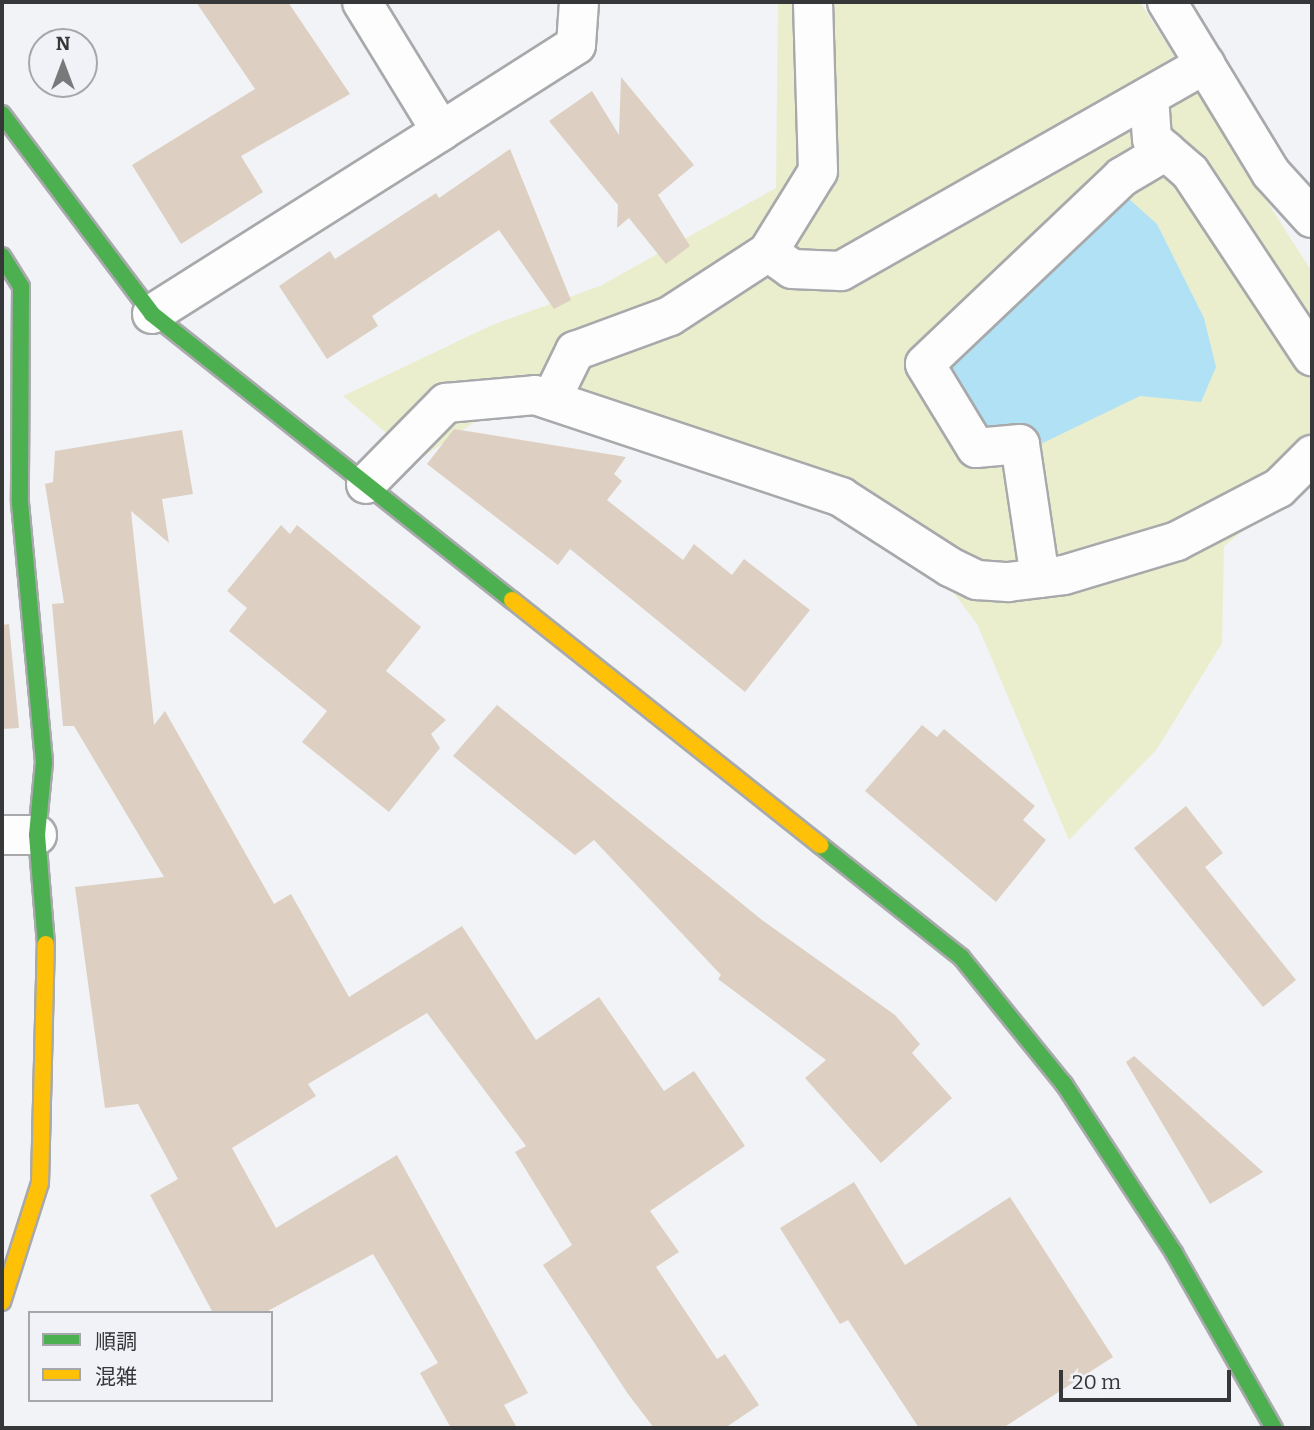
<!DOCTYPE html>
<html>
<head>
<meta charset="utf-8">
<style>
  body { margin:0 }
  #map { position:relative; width:1314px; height:1430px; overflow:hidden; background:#f1f3f6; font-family:Bitter,"Noto Sans JP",serif }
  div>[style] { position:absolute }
  .green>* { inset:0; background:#eaeecd }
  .water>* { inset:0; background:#b1e1f4 }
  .building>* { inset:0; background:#ddd0c2 }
  .roads { filter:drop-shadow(2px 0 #a8a9ab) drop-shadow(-2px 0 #a8a9ab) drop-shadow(0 2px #a8a9ab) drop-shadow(0 -2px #a8a9ab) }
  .street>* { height:38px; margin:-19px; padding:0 19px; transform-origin:19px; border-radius:19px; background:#fdfdfe }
  .fast>* { height:16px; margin:-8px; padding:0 8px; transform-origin:8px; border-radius:8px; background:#4caf50 }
  .slow>* { height:16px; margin:-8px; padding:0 8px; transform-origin:8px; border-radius:8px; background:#ffc107 }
  span { translate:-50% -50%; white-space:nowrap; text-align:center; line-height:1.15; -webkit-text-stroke:5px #f0f2f7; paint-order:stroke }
  .frame { position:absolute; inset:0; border:4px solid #363739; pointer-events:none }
  .legend { position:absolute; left:28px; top:1311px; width:245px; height:91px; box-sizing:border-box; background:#f0f2f7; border:2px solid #a6a7ab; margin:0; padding:9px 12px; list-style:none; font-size:21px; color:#363739 }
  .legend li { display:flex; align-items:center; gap:14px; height:35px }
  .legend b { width:35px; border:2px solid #a6a7ab }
  .north { position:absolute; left:28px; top:28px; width:70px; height:70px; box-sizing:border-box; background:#f0f2f7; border:2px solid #a6a7ab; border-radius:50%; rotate:0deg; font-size:19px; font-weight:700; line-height:28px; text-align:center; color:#363739 }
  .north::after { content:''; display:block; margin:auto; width:24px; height:32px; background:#77797b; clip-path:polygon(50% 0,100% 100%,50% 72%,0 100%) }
  .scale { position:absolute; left:1059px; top:1370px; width:172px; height:32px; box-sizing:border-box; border:4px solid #363739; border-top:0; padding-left:9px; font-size:21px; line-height:24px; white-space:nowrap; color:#363739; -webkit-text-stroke:5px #f0f2f7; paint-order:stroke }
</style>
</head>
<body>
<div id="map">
  <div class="green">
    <i style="clip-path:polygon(778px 2px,1140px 2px,1312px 272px,1312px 475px,1224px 546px,1222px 643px,1157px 749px,1069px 840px,977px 624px,911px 536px,637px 441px,497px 407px,418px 460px,343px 396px,492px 325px,600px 286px,776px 188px)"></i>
  </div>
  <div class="water">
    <i style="clip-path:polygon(1129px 199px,1157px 224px,1204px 318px,1216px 367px,1201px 402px,1140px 396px,1018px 455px,934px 383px,1090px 204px)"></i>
  </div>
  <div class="building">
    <i style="clip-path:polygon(196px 2px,288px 2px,350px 94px,241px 156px,263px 192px,181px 244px,132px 165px,255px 89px)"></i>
    <i style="clip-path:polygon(621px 77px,694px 165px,658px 195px,690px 246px,666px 264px,629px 218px,617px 228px,618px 205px,549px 121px,592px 91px,619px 135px)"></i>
    <i style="clip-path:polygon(510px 149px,571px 300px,554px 309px,499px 230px,372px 316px,378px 326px,327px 359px,279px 286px,330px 251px,335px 259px,436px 193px,439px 198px)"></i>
    <i style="clip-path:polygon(454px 429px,626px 457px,614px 474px,622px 481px,607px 500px,683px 560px,694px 544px,732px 575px,744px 559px,810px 610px,745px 692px,570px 549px,558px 565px,427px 464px)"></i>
    <i style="clip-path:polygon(182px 430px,193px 494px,162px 499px,169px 543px,131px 511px,154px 725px,165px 711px,274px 904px,291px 894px,349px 997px,462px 926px,536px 1040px,599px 997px,664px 1091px,694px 1071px,745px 1146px,650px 1211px,679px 1252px,656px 1267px,717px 1359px,725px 1354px,759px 1405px,725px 1428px,654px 1428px,628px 1394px,543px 1265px,572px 1245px,515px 1152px,526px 1146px,427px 1013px,308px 1084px,316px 1096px,232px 1148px,276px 1228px,397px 1155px,528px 1393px,504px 1405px,517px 1428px,451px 1428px,420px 1373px,438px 1363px,373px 1254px,264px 1313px,213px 1313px,150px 1195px,178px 1179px,138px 1104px,105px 1108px,75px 887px,164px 877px,74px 726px,63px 726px,52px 604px,64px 603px,45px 484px,53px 482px,55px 451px)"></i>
    <i style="clip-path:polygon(281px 525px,290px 534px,297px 525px,421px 627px,386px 671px,446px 720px,431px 734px,440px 748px,389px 812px,302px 742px,327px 711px,229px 631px,247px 608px,227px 591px)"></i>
    <i style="clip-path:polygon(9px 624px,19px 728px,2px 729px,2px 625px)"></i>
    <i style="clip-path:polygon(497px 705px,762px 920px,895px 1015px,920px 1044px,912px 1053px,952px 1098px,881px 1163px,805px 1078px,826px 1060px,718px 979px,721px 975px,594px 840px,575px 855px,453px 756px)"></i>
    <i style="clip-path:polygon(922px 725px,937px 737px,944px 729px,1035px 806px,1023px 820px,1046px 840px,996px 902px,865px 791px)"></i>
    <i style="clip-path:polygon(1186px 806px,1223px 853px,1205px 867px,1296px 980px,1263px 1007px,1134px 848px)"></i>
    <i style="clip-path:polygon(1134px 1056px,1263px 1172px,1210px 1204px,1126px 1062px)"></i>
    <i style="clip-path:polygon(854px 1182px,905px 1265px,1010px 1197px,1113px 1357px,1003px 1428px,919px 1428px,848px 1320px,840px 1324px,780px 1228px)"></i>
  </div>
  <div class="roads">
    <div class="street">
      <i style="left:1167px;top:2px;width:200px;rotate:58.7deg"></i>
      <i style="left:1271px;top:173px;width:61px;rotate:47.7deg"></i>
      <i style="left:1149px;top:97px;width:42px;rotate:85.9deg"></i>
      <i style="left:1152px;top:139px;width:50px;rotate:41deg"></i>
      <i style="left:1190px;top:172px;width:221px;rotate:56.5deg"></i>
      <i style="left:441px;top:131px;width:160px;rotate:-32.5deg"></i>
      <i style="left:576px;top:45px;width:43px;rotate:-86deg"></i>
      <i style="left:768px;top:252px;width:29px;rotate:35deg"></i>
      <i style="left:792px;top:269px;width:49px;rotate:2.3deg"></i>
      <i style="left:841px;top:271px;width:419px;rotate:-29.6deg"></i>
      <i style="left:152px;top:314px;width:342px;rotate:-32.3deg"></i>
      <i style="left:441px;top:131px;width:151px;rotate:-121.5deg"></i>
      <i style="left:551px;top:400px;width:55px;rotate:-63.9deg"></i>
      <i style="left:575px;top:351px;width:101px;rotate:-20.2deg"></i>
      <i style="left:670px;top:316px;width:117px;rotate:-33.1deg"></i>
      <i style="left:768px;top:252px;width:95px;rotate:-58.3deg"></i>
      <i style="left:818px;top:171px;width:169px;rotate:-91.7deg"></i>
      <i style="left:366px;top:484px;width:114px;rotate:-45.4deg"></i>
      <i style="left:446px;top:403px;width:89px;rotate:-5.1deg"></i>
      <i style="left:535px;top:395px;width:323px;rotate:18.4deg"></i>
      <i style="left:841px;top:497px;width:130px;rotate:32.7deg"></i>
      <i style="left:950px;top:567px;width:30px;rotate:26deg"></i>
      <i style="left:977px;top:580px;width:31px;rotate:4deg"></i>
      <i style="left:1008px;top:582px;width:56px;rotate:-7.1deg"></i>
      <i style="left:1064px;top:575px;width:118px;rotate:-16.7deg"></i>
      <i style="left:1177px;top:541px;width:115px;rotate:-27.5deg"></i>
      <i style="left:1279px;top:488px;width:47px;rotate:-45deg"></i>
      <i style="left:1040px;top:578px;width:135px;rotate:-98.5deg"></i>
      <i style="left:1020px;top:444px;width:44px;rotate:174.8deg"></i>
      <i style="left:976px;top:448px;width:98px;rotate:-121.3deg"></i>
      <i style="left:925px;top:364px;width:272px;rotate:-43.5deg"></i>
      <i style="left:1122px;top:177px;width:51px;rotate:-30.6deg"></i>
      <i style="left:2px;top:835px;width:35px"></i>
    </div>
    <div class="fast">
      <i style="left:2px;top:114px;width:250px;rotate:53.1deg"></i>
      <i style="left:152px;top:314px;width:460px;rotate:38.5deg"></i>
      <i style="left:2px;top:256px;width:36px;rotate:58deg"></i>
      <i style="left:21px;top:287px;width:216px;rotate:90.3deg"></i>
      <i style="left:20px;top:503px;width:260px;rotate:84.7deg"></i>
      <i style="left:44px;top:762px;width:73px;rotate:95.5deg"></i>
      <i style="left:37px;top:835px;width:109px;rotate:85.3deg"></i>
      <i style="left:820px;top:845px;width:180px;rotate:38.5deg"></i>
      <i style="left:961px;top:957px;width:164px;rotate:51deg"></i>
      <i style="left:1064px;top:1084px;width:202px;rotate:56.9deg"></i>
      <i style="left:1174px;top:1253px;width:202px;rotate:60.3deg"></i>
    </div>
    <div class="slow">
      <i style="left:512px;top:600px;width:394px;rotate:38.5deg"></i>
      <i style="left:2px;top:1302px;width:125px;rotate:-72.3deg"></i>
      <i style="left:40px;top:1183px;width:239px;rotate:-88.6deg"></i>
    </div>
  </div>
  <div class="frame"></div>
  <ul class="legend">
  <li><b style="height:9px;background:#4caf50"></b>順調</li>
  <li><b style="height:9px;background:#ffc107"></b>混雑</li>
  </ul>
  <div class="north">N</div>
  <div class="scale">20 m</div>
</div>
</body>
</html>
